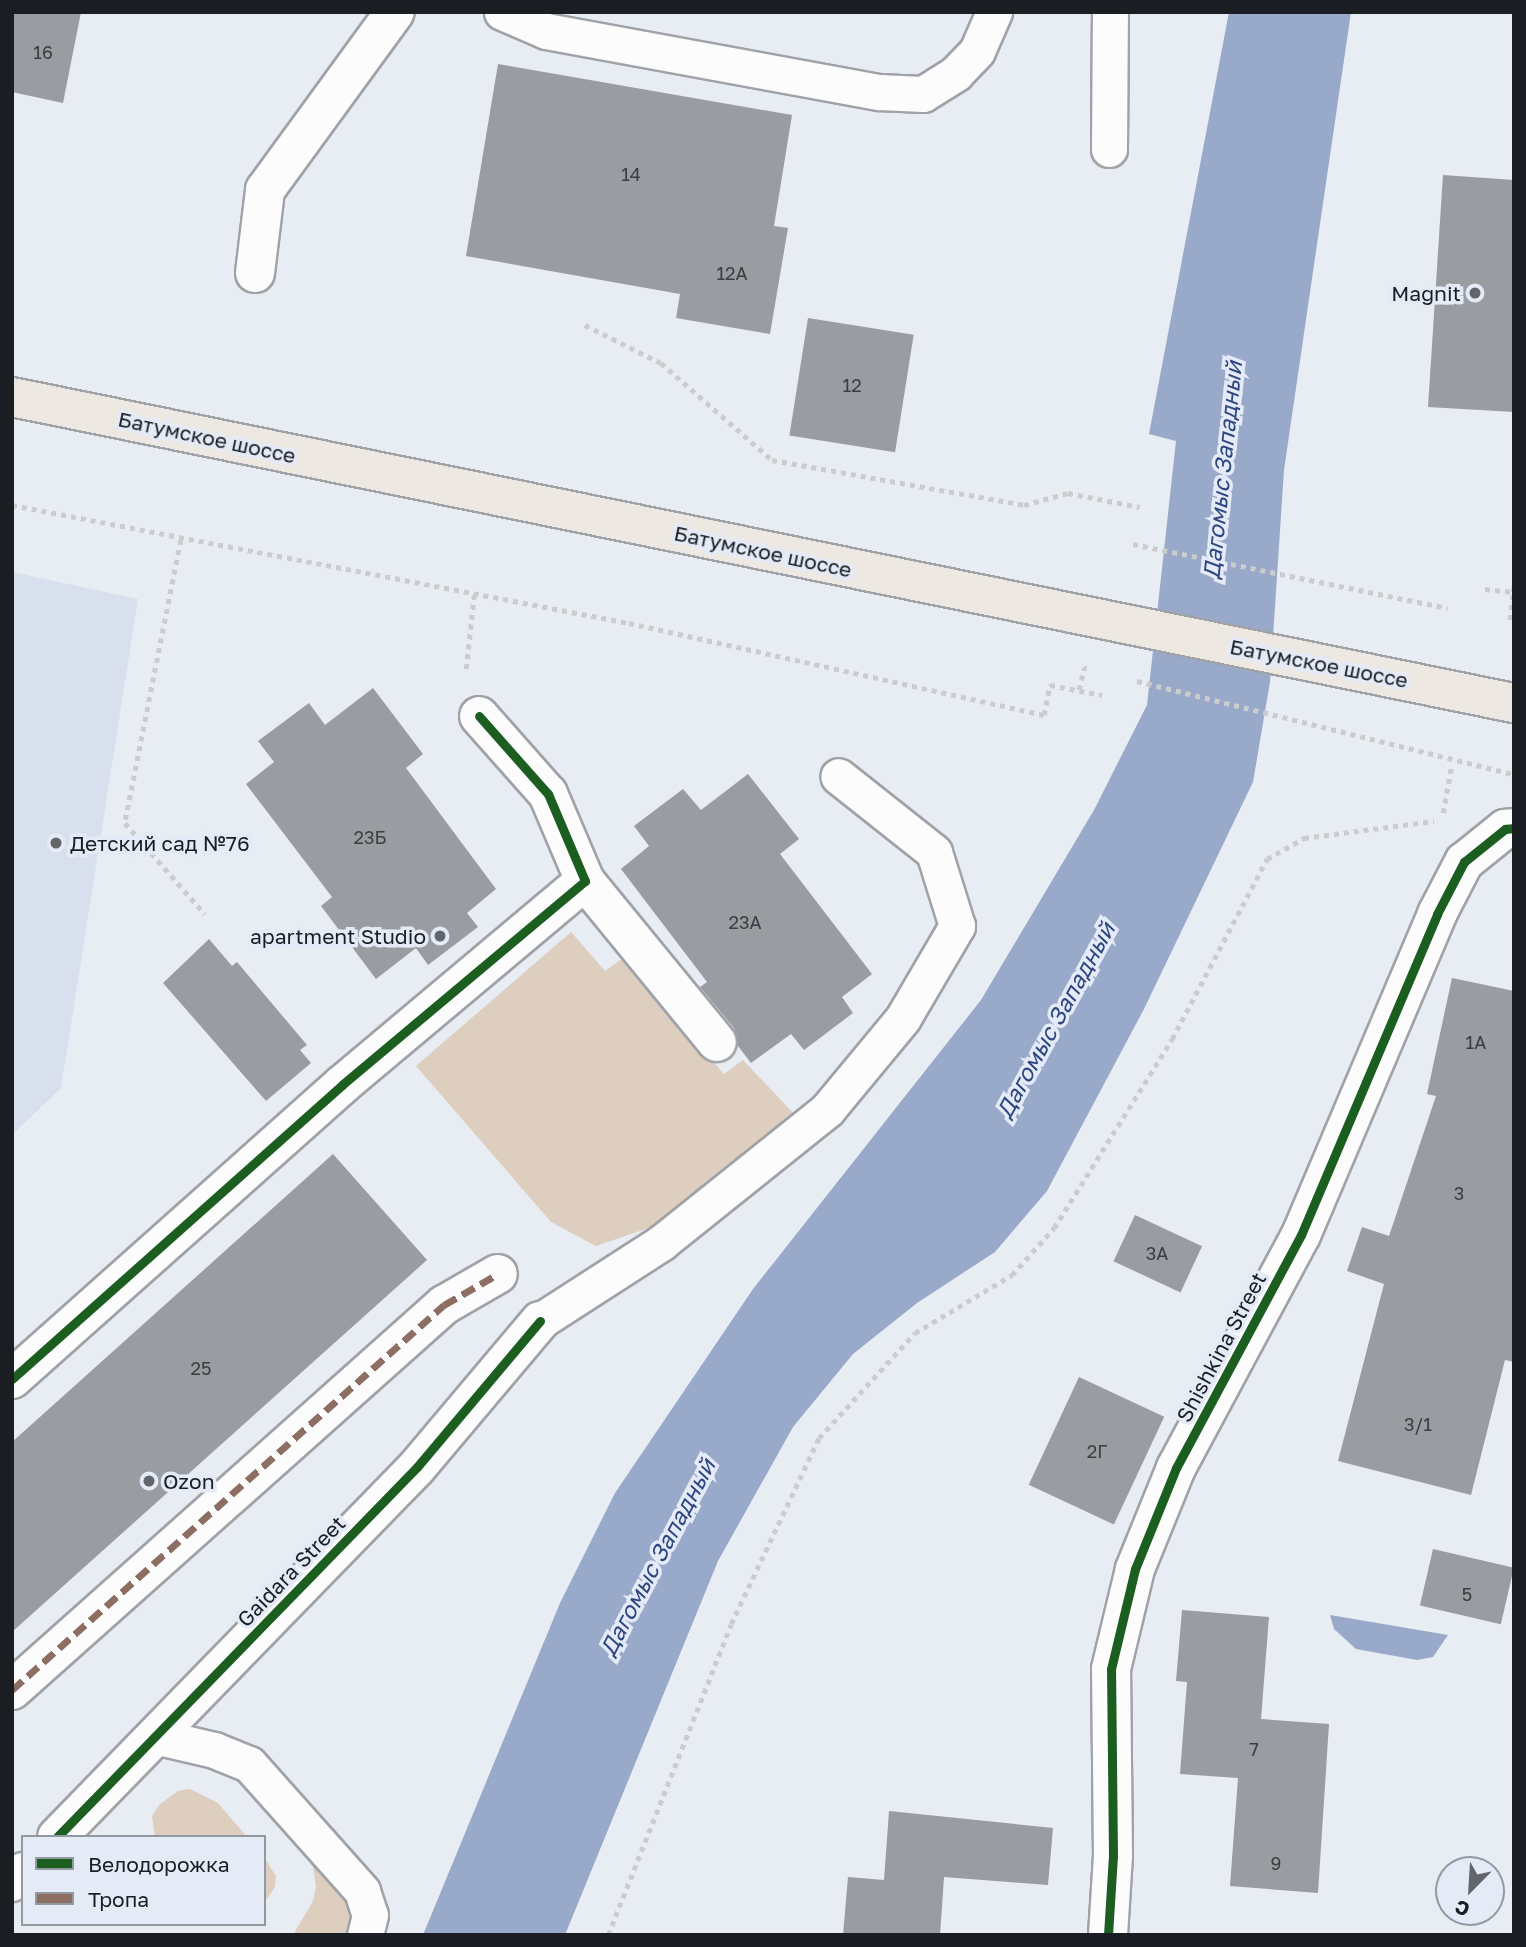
<!DOCTYPE html>
<html>
<head>
<meta charset="utf-8">
<style>
  body { margin:0 }
  #map { position:relative; width:1526px; height:1947px; overflow:hidden; background:#e8ecf3; font-family:"Golos Text",sans-serif }
  div>[style] { position:absolute }
  .built>* { inset:0; background:#d8dfed }
  .green>* { inset:0; background:#ddcebf }
  .water>* { inset:0; background:#98a9ca }
  .building>* { inset:0; background:#999ca1; transform-origin:0 0 }
  .path>* { height:4.5px; margin-top:-2.25px; transform-origin:0; background:repeating-linear-gradient(90deg,#cbccce 0 5px,transparent 0 10px) }
  .roads { filter:drop-shadow(2px 0 #9fa2a7) drop-shadow(-2px 0 #9fa2a7) drop-shadow(0 2px #9fa2a7) drop-shadow(0 -2px #9fa2a7) }
  .service>* { height:35px; margin:-17.5px; padding:0 17.5px; transform-origin:17.5px; border-radius:17.5px; background:#fcfcfd }
  .minor>* { height:38px; margin:-19px; padding:0 19px; transform-origin:19px; border-radius:19px; background:#fcfcfd }
  .trunk>* { height:38px; margin:-19px; padding:0 19px; transform-origin:19px; border-radius:19px; background:#eee8e2 }
  .quiet>* { height:7px; margin-top:-3.5px; transform-origin:0; background:repeating-linear-gradient(90deg,#8d6e63 0 14px,transparent 0 21px) }
  .cycleway>* { height:9px; margin:-4.5px; padding:0 4.5px; transform-origin:4.5px; border-radius:4.5px; background:#1b5e20 }
  .dots>* { width:19px; height:19px; translate:-50% -50%; box-sizing:border-box; border:4px solid #e4ebf7; border-radius:50% }
  span { translate:-50% -50%; white-space:nowrap; text-align:center; line-height:1.15; -webkit-text-stroke:7px #e4ebf7; paint-order:stroke }
  .number-label { font-size:18px; color:#3a3d41 }
  .number-label span { -webkit-text-stroke-width:0 }
  .poi-label { font-size:21px; color:#1a1d21 }
  .right { translate:-100% -50%; text-align:right }
  .left { translate:0 -50%; text-align:left }
  .street-label { font-size:21px; color:#1a1d21 }
  .water-label { font-size:23px; color:#2e4781; font-style:italic }
  .frame { position:absolute; inset:0; border:14px solid #1a1d21; pointer-events:none }
  .legend { position:absolute; left:21px; top:1835px; width:245px; height:91px; box-sizing:border-box; background:#e4ebf7; border:2px solid #9399a1; margin:0; padding:9px 12px; list-style:none; font-size:21px; color:#1a1d21 }
  .legend li { display:flex; align-items:center; gap:14px; height:35px }
  .legend b { width:35px; border:2px solid #9399a1 }
  .north { position:absolute; left:1435px; top:1856px; width:70px; height:70px; box-sizing:border-box; background:#e4ebf7; border:2px solid #9399a1; border-radius:50%; rotate:204deg; font-size:19px; font-weight:700; line-height:28px; text-align:center; color:#1a1d21 }
  .north::after { content:''; display:block; margin:auto; width:24px; height:32px; background:#62656a; clip-path:polygon(50% 0,100% 100%,50% 72%,0 100%) }
</style>
</head>
<body>
<div id="map">
  <div class="built">
    <i style="clip-path:polygon(12px 572px,138px 599px,61px 1088px,12px 1135px)"></i>
  </div>
  <div class="green">
    <i style="clip-path:polygon(571px 932px,605px 971px,623px 958px,724px 1074px,743px 1060px,796px 1116px,675px 1219px,596px 1246px,551px 1222px,416px 1066px)"></i>
    <i style="clip-path:polygon(190px 1789px,218px 1803px,247px 1837px,155px 1837px,152px 1816px,159px 1805px,178px 1791px)"></i>
    <i style="clip-path:polygon(267px 1803px,348px 1900px,354px 1912px,347px 1935px,293px 1935px,313px 1901px,316px 1887px,313px 1867px,277px 1818px,264px 1808px)"></i>
    <i style="clip-path:polygon(264px 1857px,276px 1876px,275px 1887px,264px 1903px)"></i>
  </div>
  <div class="water">
    <i style="clip-path:polygon(1229px 12px,1351px 12px,1284px 470px,1270px 682px,1253px 782px,1144px 1009px,1047px 1191px,995px 1252px,917px 1303px,853px 1354px,793px 1427px,718px 1561px,565px 1935px,423px 1935px,560px 1603px,615px 1493px,753px 1289px,981px 1000px,1094px 810px,1147px 705px,1176px 441px,1149px 434px)"></i>
    <i style="clip-path:polygon(1330px 1615px,1448px 1635px,1433px 1657px,1417px 1660px,1356px 1649px,1334px 1629px)"></i>
  </div>
  <div class="building">
    <i style="clip-path:polygon(12px 12px,81px 12px,63px 103px,12px 92px)"></i>
    <i style="clip-path:polygon(498px 64px,792px 115px,774px 226px,788px 228px,770px 334px,676px 318px,680px 294px,466px 256px)"></i>
    <i style="clip-path:polygon(1443px 175px,1514px 180px,1514px 412px,1428px 407px)"></i>
    <i style="left:808px;top:318px;width:107px;height:119px;rotate:9deg"></i>
    <i style="clip-path:polygon(373px 688px,423px 754px,406px 768px,496px 889px,467px 913px,478px 927px,428px 965px,416px 948px,376px 979px,321px 906px,332px 897px,246px 784px,274px 762px,258px 741px,309px 703px,325px 725px)"></i>
    <i style="clip-path:polygon(748px 774px,799px 839px,780px 854px,872px 974px,842px 997px,853px 1013px,804px 1050px,791px 1034px,751px 1063px,738px 1046px,734px 1028px,700px 987px,707px 982px,621px 869px,649px 846px,634px 826px,683px 789px,701px 810px)"></i>
    <i style="clip-path:polygon(209px 939px,232px 966px,237px 962px,307px 1045px,300px 1050px,311px 1063px,266px 1101px,163px 983px)"></i>
    <i style="clip-path:polygon(1452px 978px,1514px 991px,1514px 1362px,1505px 1360px,1471px 1495px,1338px 1461px,1384px 1284px,1347px 1271px,1362px 1227px,1389px 1236px,1436px 1096px,1427px 1094px)"></i>
    <i style="clip-path:polygon(333px 1154px,427px 1260px,12px 1632px,12px 1442px)"></i>
    <i style="left:1135px;top:1215px;width:74px;height:51px;rotate:25deg"></i>
    <i style="left:1079px;top:1377px;width:94px;height:119px;rotate:25deg"></i>
    <i style="left:1433px;top:1549px;width:83px;height:58px;rotate:13deg"></i>
    <i style="clip-path:polygon(1182px 1610px,1269px 1617px,1261px 1719px,1329px 1724px,1318px 1893px,1230px 1886px,1238px 1778px,1180px 1774px,1187px 1682px,1176px 1681px)"></i>
    <i style="clip-path:polygon(889px 1811px,1053px 1828px,1048px 1885px,944px 1877px,940px 1935px,843px 1935px,848px 1877px,884px 1880px)"></i>
  </div>
  <div class="path">
    <i style="left:585px;top:325px;width:85px;rotate:26.6deg"></i>
    <i style="left:661px;top:363px;width:147px;rotate:41.1deg"></i>
    <i style="left:772px;top:460px;width:256px;rotate:10.1deg"></i>
    <i style="left:1024px;top:505px;width:46px;rotate:-15.3deg"></i>
    <i style="left:1068px;top:493px;width:73px;rotate:11deg"></i>
    <i style="left:12px;top:505px;width:628px;rotate:10.83deg"></i>
    <i style="left:629px;top:623px;width:425px;rotate:12.5deg"></i>
    <i style="left:1044px;top:715px;width:31px;rotate:-79deg"></i>
    <i style="left:1050px;top:685px;width:53px;rotate:10.9deg"></i>
    <i style="left:181px;top:540px;width:288px;rotate:101.2deg"></i>
    <i style="left:125px;top:823px;width:121px;rotate:48.7deg"></i>
    <i style="left:1133px;top:544px;width:321px;rotate:11.5deg"></i>
    <i style="left:1485px;top:589px;width:28px;rotate:6deg"></i>
    <i style="left:1513px;top:592px;width:6px;rotate:-81deg"></i>
    <i style="left:1510px;top:620px;width:28px;rotate:-84deg"></i>
    <i style="left:466px;top:669px;width:74px;rotate:-83.8deg"></i>
    <i style="left:1137px;top:681px;width:388px;rotate:13.9deg"></i>
    <i style="left:1079px;top:690px;width:23px;rotate:-77deg"></i>
    <i style="left:1084px;top:668px;width:3px"></i>
    <i style="left:1443px;top:813px;width:46px;rotate:-79.9deg"></i>
    <i style="left:608px;top:1935px;width:334px;rotate:-68.4deg"></i>
    <i style="left:731px;top:1624px;width:206px;rotate:-64.7deg"></i>
    <i style="left:819px;top:1438px;width:142px;rotate:-47.6deg"></i>
    <i style="left:915px;top:1333px;width:113px;rotate:-30.9deg"></i>
    <i style="left:1012px;top:1275px;width:63px;rotate:-48.2deg"></i>
    <i style="left:1054px;top:1228px;width:223px;rotate:-58deg"></i>
    <i style="left:1172px;top:1039px;width:204px;rotate:-62.2deg"></i>
    <i style="left:1267px;top:859px;width:43px;rotate:-29.6deg"></i>
    <i style="left:1304px;top:838px;width:131px;rotate:-7.5deg"></i>
  </div>
  <div class="roads">
    <div class="service">
      <i style="left:502px;top:12px;width:48px;rotate:23.4deg"></i>
      <i style="left:546px;top:31px;width:339px;rotate:10.4deg"></i>
      <i style="left:879px;top:92px;width:44px;rotate:2.6deg"></i>
      <i style="left:923px;top:94px;width:39px;rotate:-32deg"></i>
      <i style="left:956px;top:73px;width:30px;rotate:-46deg"></i>
      <i style="left:977px;top:51px;width:43px;rotate:-66.4deg"></i>
      <i style="left:1109px;top:149px;width:137px;rotate:-89.6deg"></i>
      <i style="left:540px;top:1321px;width:144px;rotate:-32.8deg"></i>
      <i style="left:661px;top:1243px;width:213px;rotate:-38.7deg"></i>
      <i style="left:827px;top:1110px;width:119px;rotate:-50.4deg"></i>
      <i style="left:903px;top:1018px;width:107px;rotate:-59.6deg"></i>
      <i style="left:957px;top:926px;width:77px;rotate:-107.3deg"></i>
      <i style="left:934px;top:852px;width:122px;rotate:-141.6deg"></i>
      <i style="left:154px;top:1736px;width:62px;rotate:13.1deg"></i>
      <i style="left:214px;top:1750px;width:38px;rotate:22deg"></i>
      <i style="left:249px;top:1764px;width:170px;rotate:48.3deg"></i>
      <i style="left:362px;top:1891px;width:25px;rotate:72deg"></i>
      <i style="left:370px;top:1915px;width:21px;rotate:104deg"></i>
    </div>
    <div class="minor">
      <i style="left:255px;top:273px;width:84px;rotate:-83.1deg"></i>
      <i style="left:265px;top:190px;width:220px;rotate:-53.9deg"></i>
      <i style="left:585px;top:881px;width:208px;rotate:50.7deg"></i>
      <i style="left:12px;top:1379px;width:443px;rotate:-41.7deg"></i>
      <i style="left:343px;top:1084px;width:316px;rotate:-40deg"></i>
      <i style="left:585px;top:881px;width:95px;rotate:-113deg"></i>
      <i style="left:548px;top:794px;width:104px;rotate:-131.5deg"></i>
      <i style="left:12px;top:1690px;width:579px;rotate:-41.71deg"></i>
      <i style="left:444px;top:1305px;width:62px;rotate:-29.9deg"></i>
      <i style="left:57px;top:1837px;width:516px;rotate:-45.78deg"></i>
      <i style="left:417px;top:1467px;width:191px;rotate:-49.9deg"></i>
      <i style="left:12px;top:1882px;width:15px;rotate:-42deg"></i>
      <i style="left:1108px;top:1935px;width:79px;rotate:-86.4deg"></i>
      <i style="left:1113px;top:1856px;width:187px;rotate:-90.6deg"></i>
      <i style="left:1111px;top:1669px;width:103px;rotate:-76.5deg"></i>
      <i style="left:1135px;top:1569px;width:109px;rotate:-67.9deg"></i>
      <i style="left:1176px;top:1468px;width:264px;rotate:-61.8deg"></i>
      <i style="left:1301px;top:1235px;width:349px;rotate:-67deg"></i>
      <i style="left:1437px;top:914px;width:59px;rotate:-62.6deg"></i>
      <i style="left:1464px;top:862px;width:53px;rotate:-38.8deg"></i>
      <i style="left:1505px;top:829px;width:9px;rotate:-6deg"></i>
    </div>
    <div class="trunk">
      <i style="left:12px;top:397px;width:1533px;rotate:11.52deg"></i>
    </div>
  </div>
  <div class="quiet">
    <i style="left:12px;top:1690px;width:579px;rotate:-41.71deg"></i>
    <i style="left:444px;top:1305px;width:62px;rotate:-29.9deg"></i>
  </div>
  <div class="cycleway">
    <i style="left:12px;top:1379px;width:443px;rotate:-41.7deg"></i>
    <i style="left:343px;top:1084px;width:316px;rotate:-40deg"></i>
    <i style="left:585px;top:881px;width:95px;rotate:-113deg"></i>
    <i style="left:548px;top:794px;width:104px;rotate:-131.5deg"></i>
    <i style="left:57px;top:1837px;width:516px;rotate:-45.78deg"></i>
    <i style="left:417px;top:1467px;width:191px;rotate:-49.9deg"></i>
    <i style="left:1108px;top:1935px;width:79px;rotate:-86.4deg"></i>
    <i style="left:1113px;top:1856px;width:187px;rotate:-90.6deg"></i>
    <i style="left:1111px;top:1669px;width:103px;rotate:-76.5deg"></i>
    <i style="left:1135px;top:1569px;width:109px;rotate:-67.9deg"></i>
    <i style="left:1176px;top:1468px;width:264px;rotate:-61.8deg"></i>
    <i style="left:1301px;top:1235px;width:349px;rotate:-67deg"></i>
    <i style="left:1437px;top:914px;width:59px;rotate:-62.6deg"></i>
    <i style="left:1464px;top:862px;width:53px;rotate:-38.8deg"></i>
    <i style="left:1505px;top:829px;width:9px;rotate:-6deg"></i>
  </div>
  <div class="dots">
    <i style="left:1475px;top:293px;background:#62656a"></i>
    <i style="left:56px;top:843px;background:#62656a"></i>
    <i style="left:440px;top:936px;background:#62656a"></i>
    <i style="left:149px;top:1481px;background:#62656a"></i>
  </div>
  <div class="number-label">
    <span style="left:43px;top:52px">16</span>
    <span style="left:631px;top:174px">14</span>
    <span style="left:732px;top:273px">12А</span>
    <span style="left:852px;top:385px">12</span>
    <span style="left:370px;top:837px">23Б</span>
    <span style="left:745px;top:922px">23А</span>
    <span style="left:1476px;top:1042px">1А</span>
    <span style="left:1459px;top:1193px">3</span>
    <span style="left:1157px;top:1253px">3А</span>
    <span style="left:201px;top:1368px">25</span>
    <span style="left:1418px;top:1424px">3/1</span>
    <span style="left:1097px;top:1451px">2Г</span>
    <span style="left:1467px;top:1594px">5</span>
    <span style="left:1254px;top:1749px">7</span>
    <span style="left:1276px;top:1863px">9</span>
  </div>
  <div class="poi-label">
    <span class="right" style="left:1461px;top:293px">Magnit</span>
    <span class="left" style="left:70px;top:843px">Детский сад №76</span>
    <span class="right" style="left:426px;top:936px">apartment Studio</span>
    <span class="left" style="left:163px;top:1481px">Ozon</span>
  </div>
  <div class="street-label">
    <span style="left:207px;top:437px;rotate:12deg">Батумское шоссе</span>
    <span style="left:763px;top:551px;rotate:12deg">Батумское шоссе</span>
    <span style="left:1319px;top:663px;rotate:11deg">Батумское шоссе</span>
    <span style="left:1221px;top:1347px;rotate:-62deg">Shishkina Street</span>
    <span style="left:291px;top:1571px;rotate:-46deg">Gaidara Street</span>
  </div>
  <div class="water-label">
    <span style="left:1222px;top:470px;rotate:-84deg">Дагомыс Западный</span>
    <span style="left:1055px;top:1020px;rotate:-61deg">Дагомыс Западный</span>
    <span style="left:657px;top:1557px;rotate:-62deg">Дагомыс Западный</span>
  </div>
  <div class="frame"></div>
  <ul class="legend">
  <li><b style="height:9px;background:#1b5e20"></b>Велодорожка</li>
  <li><b style="height:9px;background:#8d6e63"></b>Тропа</li>
  </ul>
  <div class="north">С</div>
</div>
</body>
</html>
